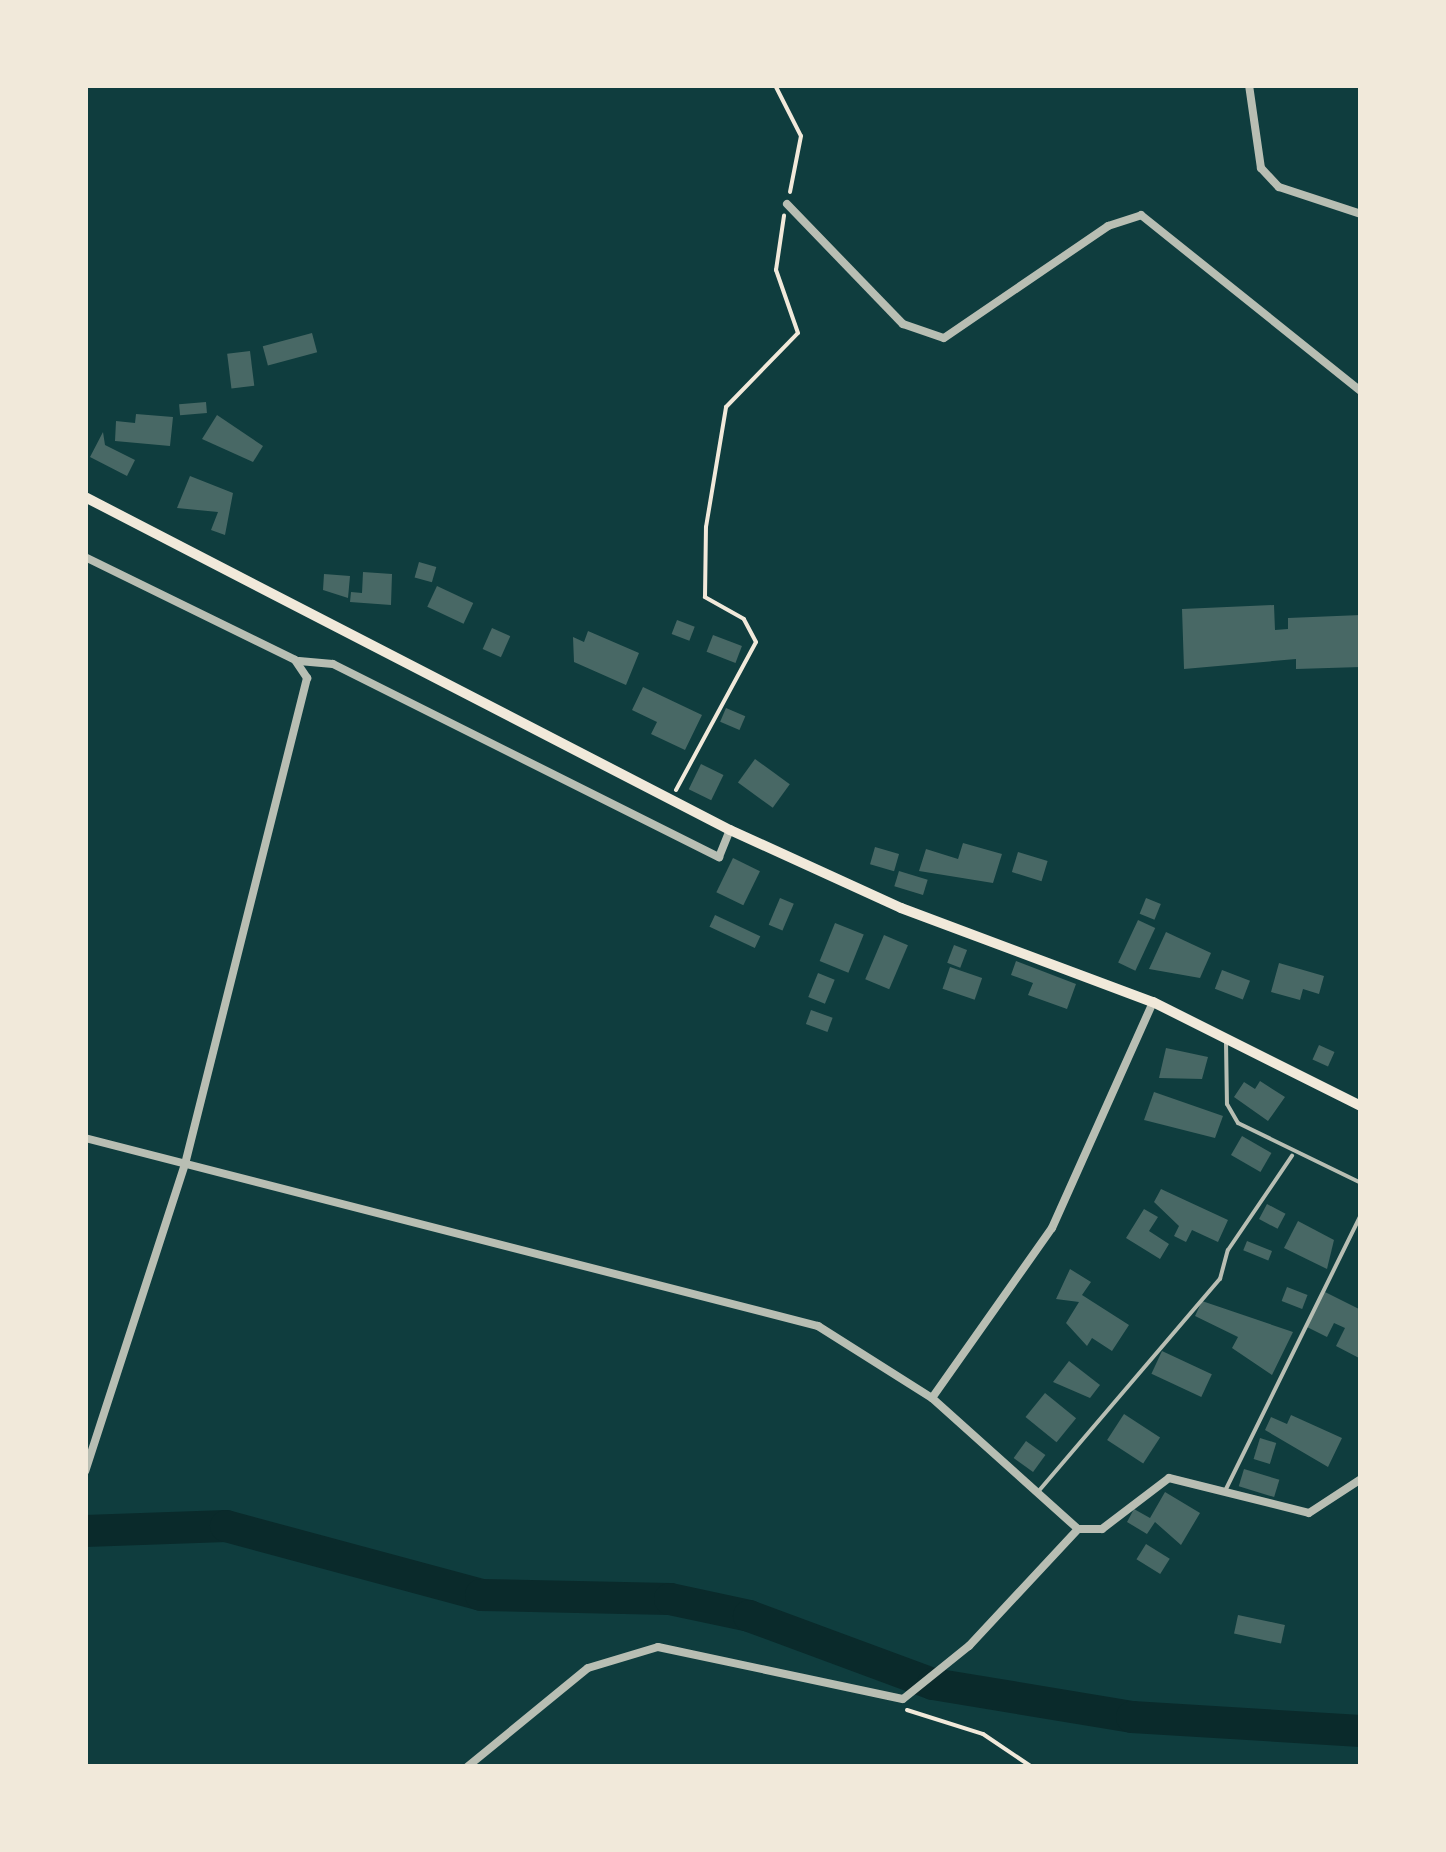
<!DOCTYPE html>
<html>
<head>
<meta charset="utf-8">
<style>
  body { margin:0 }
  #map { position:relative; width:1446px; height:1852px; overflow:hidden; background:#0f3d3e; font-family:"DejaVu Sans",sans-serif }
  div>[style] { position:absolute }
  .river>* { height:32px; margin:-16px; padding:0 16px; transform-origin:16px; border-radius:16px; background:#0a2a2b }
  .building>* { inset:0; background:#486865; transform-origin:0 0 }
  .path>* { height:4px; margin:-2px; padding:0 2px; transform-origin:2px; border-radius:2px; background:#f1e9da }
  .service>* { height:4px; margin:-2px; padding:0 2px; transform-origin:2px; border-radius:2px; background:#b8beb3 }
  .minor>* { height:8px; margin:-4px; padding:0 4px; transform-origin:4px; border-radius:4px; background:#b8beb3 }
  .secondary>* { height:10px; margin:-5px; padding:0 5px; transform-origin:5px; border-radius:5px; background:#f1e9da }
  span { translate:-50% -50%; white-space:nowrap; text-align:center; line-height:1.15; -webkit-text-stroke:8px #f1e9da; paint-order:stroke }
  .frame { position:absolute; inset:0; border:88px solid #f1e9da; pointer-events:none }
</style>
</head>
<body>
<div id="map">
  <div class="river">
    <i style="left:85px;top:1531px;width:141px;rotate:-2deg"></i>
    <i style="left:226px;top:1526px;width:264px;rotate:15.1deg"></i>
    <i style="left:481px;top:1595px;width:189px;rotate:1.2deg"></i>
    <i style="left:670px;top:1599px;width:81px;rotate:12.1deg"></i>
    <i style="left:749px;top:1616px;width:196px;rotate:20.3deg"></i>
    <i style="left:933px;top:1684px;width:202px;rotate:9.4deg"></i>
    <i style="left:1132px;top:1717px;width:229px;rotate:3.5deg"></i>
  </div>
  <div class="building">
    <i style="left:312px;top:333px;width:20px;height:51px;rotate:75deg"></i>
    <i style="left:250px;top:351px;width:35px;height:23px;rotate:83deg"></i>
    <i style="left:206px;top:402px;width:11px;height:27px;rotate:85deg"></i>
    <i style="clip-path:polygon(136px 414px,173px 417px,170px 446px,115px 441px,116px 421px,135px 423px)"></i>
    <i style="clip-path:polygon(217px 415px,263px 446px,253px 462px,202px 439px)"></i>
    <i style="clip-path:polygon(103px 432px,105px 445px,135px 460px,127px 476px,90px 457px)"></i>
    <i style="clip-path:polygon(190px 476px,233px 493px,225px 535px,211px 530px,218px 512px,177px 508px)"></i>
    <i style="left:419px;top:562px;width:18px;height:16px;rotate:16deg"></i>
    <i style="clip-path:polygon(363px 572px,392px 574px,391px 605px,350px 602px,351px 592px,362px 593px)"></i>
    <i style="clip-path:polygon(324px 574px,350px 576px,348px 598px,323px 590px)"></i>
    <i style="left:437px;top:586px;width:40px;height:23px;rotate:25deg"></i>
    <i style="clip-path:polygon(1274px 605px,1275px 630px,1288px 629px,1288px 618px,1361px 615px,1361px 667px,1296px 669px,1296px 659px,1184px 669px,1182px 609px)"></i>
    <i style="left:677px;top:620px;width:19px;height:15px;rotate:21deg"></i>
    <i style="left:492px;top:628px;width:20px;height:23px;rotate:24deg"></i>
    <i style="clip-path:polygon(588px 631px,639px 653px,626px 685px,574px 662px,573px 637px,584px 642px)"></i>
    <i style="left:713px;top:635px;width:31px;height:18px;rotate:21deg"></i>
    <i style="clip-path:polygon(643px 687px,702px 715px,685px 750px,651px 734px,657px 722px,632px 710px)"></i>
    <i style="left:726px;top:708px;width:21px;height:15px;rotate:23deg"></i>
    <i style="left:755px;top:759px;width:43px;height:29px;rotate:36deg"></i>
    <i style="left:701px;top:764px;width:25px;height:28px;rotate:26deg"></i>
    <i style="clip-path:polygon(963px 843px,1002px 854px,993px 883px,919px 871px,926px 849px,958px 859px)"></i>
    <i style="left:875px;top:847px;width:25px;height:18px;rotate:16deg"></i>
    <i style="left:1018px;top:852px;width:31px;height:21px;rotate:17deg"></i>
    <i style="left:733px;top:858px;width:30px;height:38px;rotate:26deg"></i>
    <i style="left:899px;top:871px;width:30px;height:16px;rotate:17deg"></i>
    <i style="left:780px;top:898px;width:15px;height:29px;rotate:23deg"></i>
    <i style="left:1146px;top:898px;width:16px;height:17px;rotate:22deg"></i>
    <i style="left:715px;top:915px;width:50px;height:13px;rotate:25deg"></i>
    <i style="left:1138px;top:920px;width:19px;height:47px;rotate:25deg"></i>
    <i style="left:835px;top:923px;width:31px;height:41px;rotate:22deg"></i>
    <i style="clip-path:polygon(1166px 932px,1211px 953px,1200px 978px,1149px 969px)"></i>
    <i style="left:884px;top:935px;width:26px;height:48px;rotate:23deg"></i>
    <i style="left:954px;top:945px;width:14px;height:19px;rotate:21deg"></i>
    <i style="clip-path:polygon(1016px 961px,1076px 984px,1067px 1009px,1028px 995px,1033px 983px,1011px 975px)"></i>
    <i style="clip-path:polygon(1279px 963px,1324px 976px,1319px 994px,1303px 989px,1300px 1000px,1271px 992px)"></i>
    <i style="left:950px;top:967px;width:34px;height:23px;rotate:19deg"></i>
    <i style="left:1222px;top:970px;width:30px;height:20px;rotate:21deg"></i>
    <i style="left:818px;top:973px;width:18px;height:26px;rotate:22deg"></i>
    <i style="left:811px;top:1010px;width:23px;height:15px;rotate:20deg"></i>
    <i style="left:1319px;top:1045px;width:17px;height:16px;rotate:24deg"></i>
    <i style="clip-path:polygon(1166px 1048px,1208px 1057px,1202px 1079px,1159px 1078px)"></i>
    <i style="clip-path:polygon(1260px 1081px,1285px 1097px,1268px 1121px,1234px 1097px,1244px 1082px,1255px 1089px)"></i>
    <i style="clip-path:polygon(1154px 1092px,1223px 1116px,1215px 1138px,1144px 1120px)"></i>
    <i style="left:1242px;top:1136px;width:34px;height:22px;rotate:30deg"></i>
    <i style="clip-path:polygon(1161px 1189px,1228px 1220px,1218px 1242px,1192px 1230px,1186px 1242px,1174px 1236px,1179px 1226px,1154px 1202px)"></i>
    <i style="left:1267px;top:1204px;width:21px;height:17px;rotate:28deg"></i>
    <i style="clip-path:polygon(1144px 1209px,1158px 1217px,1149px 1231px,1169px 1244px,1160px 1259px,1126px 1238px)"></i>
    <i style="clip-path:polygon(1298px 1221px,1334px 1240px,1327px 1269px,1284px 1248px)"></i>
    <i style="left:1247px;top:1241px;width:27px;height:10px;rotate:22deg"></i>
    <i style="clip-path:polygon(1070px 1269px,1091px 1282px,1082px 1295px,1129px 1325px,1112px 1351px,1092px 1338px,1087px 1346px,1066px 1323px,1079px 1302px,1056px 1299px)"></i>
    <i style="left:1287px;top:1287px;width:22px;height:15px;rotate:21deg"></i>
    <i style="clip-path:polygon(1325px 1292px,1361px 1310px,1359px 1358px,1336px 1346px,1345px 1328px,1334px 1323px,1327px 1337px,1307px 1327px)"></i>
    <i style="clip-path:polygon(1202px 1301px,1293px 1332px,1272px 1375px,1232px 1348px,1238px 1337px,1195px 1316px)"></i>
    <i style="left:1162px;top:1351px;width:55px;height:25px;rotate:25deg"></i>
    <i style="clip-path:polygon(1069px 1361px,1100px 1385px,1090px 1398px,1053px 1382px)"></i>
    <i style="left:1045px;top:1393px;width:40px;height:31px;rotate:39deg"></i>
    <i style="left:1124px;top:1414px;width:43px;height:31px;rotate:33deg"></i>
    <i style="clip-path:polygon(1291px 1415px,1342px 1438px,1328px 1467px,1265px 1430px,1271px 1417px,1287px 1424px)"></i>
    <i style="left:1260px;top:1438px;width:17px;height:22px;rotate:17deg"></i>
    <i style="left:1026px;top:1441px;width:24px;height:21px;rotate:36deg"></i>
    <i style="left:1244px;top:1469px;width:37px;height:18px;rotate:17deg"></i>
    <i style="clip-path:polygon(1165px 1492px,1200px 1513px,1181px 1545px,1155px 1522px,1147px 1534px,1127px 1522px,1134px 1509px,1150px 1518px)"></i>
    <i style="left:1146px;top:1544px;width:28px;height:18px;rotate:32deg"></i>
    <i style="left:1238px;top:1615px;width:48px;height:19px;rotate:12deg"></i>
  </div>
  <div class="path">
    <i style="left:775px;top:85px;width:57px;rotate:63deg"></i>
    <i style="left:801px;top:136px;width:57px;rotate:101.1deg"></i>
    <i style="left:676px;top:790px;width:168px;rotate:-61.6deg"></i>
    <i style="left:756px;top:642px;width:26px;rotate:-118deg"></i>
    <i style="left:744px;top:619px;width:45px;rotate:-150.6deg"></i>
    <i style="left:705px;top:597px;width:70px;rotate:-89.2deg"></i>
    <i style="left:706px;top:527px;width:122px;rotate:-80.5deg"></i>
    <i style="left:726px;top:407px;width:103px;rotate:-45.8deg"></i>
    <i style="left:798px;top:333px;width:67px;rotate:-109.2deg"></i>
    <i style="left:776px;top:270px;width:55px;rotate:-81.6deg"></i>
    <i style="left:907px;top:1710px;width:80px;rotate:17.5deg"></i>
    <i style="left:983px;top:1734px;width:59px;rotate:34deg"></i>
  </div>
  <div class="service">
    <i style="left:1226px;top:1042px;width:62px;rotate:89.1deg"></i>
    <i style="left:1227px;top:1104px;width:22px;rotate:60deg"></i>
    <i style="left:1238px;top:1123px;width:137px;rotate:26deg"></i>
    <i style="left:1225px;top:1491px;width:308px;rotate:-63.8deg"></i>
    <i style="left:1037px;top:1493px;width:282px;rotate:-49.5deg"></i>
    <i style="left:1220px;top:1279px;width:30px;rotate:-75deg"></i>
    <i style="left:1228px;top:1250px;width:114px;rotate:-55.8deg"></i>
  </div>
  <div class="minor">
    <i style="left:1249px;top:85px;width:84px;rotate:81.8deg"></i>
    <i style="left:1261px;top:168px;width:26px;rotate:47deg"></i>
    <i style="left:1279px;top:187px;width:86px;rotate:18.2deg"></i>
    <i style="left:787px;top:204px;width:167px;rotate:46deg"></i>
    <i style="left:903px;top:324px;width:43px;rotate:18.9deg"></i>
    <i style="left:944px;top:338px;width:199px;rotate:-34.3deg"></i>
    <i style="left:1108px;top:226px;width:35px;rotate:-18deg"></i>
    <i style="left:1141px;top:215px;width:282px;rotate:38.7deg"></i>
    <i style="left:85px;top:557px;width:234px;rotate:26.1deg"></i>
    <i style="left:295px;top:660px;width:22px;rotate:56deg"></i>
    <i style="left:307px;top:678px;width:501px;rotate:104.09deg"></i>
    <i style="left:185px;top:1164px;width:323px;rotate:108deg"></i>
    <i style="left:299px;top:661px;width:34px;rotate:5deg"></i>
    <i style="left:333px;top:664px;width:432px;rotate:26.6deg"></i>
    <i style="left:719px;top:857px;width:29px;rotate:-68deg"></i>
    <i style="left:85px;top:1138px;width:757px;rotate:14.39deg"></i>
    <i style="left:818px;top:1326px;width:135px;rotate:32.3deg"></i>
    <i style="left:932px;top:1398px;width:196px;rotate:41.9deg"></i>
    <i style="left:1078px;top:1529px;width:24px"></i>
    <i style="left:1102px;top:1529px;width:84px;rotate:-37.3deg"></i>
    <i style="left:1169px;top:1478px;width:144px;rotate:14deg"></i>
    <i style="left:1309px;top:1513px;width:62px;rotate:-33.2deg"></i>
    <i style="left:932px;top:1398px;width:208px;rotate:-54.8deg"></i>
    <i style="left:1052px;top:1228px;width:248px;rotate:-65.9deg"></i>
    <i style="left:467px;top:1767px;width:156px;rotate:-39.3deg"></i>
    <i style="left:588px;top:1668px;width:73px;rotate:-16.7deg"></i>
    <i style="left:658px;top:1647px;width:250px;rotate:12deg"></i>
    <i style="left:903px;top:1699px;width:85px;rotate:-38.8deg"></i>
    <i style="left:969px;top:1646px;width:160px;rotate:-47deg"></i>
  </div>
  <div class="secondary">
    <i style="left:85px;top:497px;width:726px;rotate:27.31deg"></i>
    <i style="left:730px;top:830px;width:188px;rotate:24.5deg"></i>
    <i style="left:901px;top:908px;width:269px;rotate:20.5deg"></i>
    <i style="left:1153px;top:1002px;width:233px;rotate:26.6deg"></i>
  </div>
  <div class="frame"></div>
</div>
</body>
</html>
